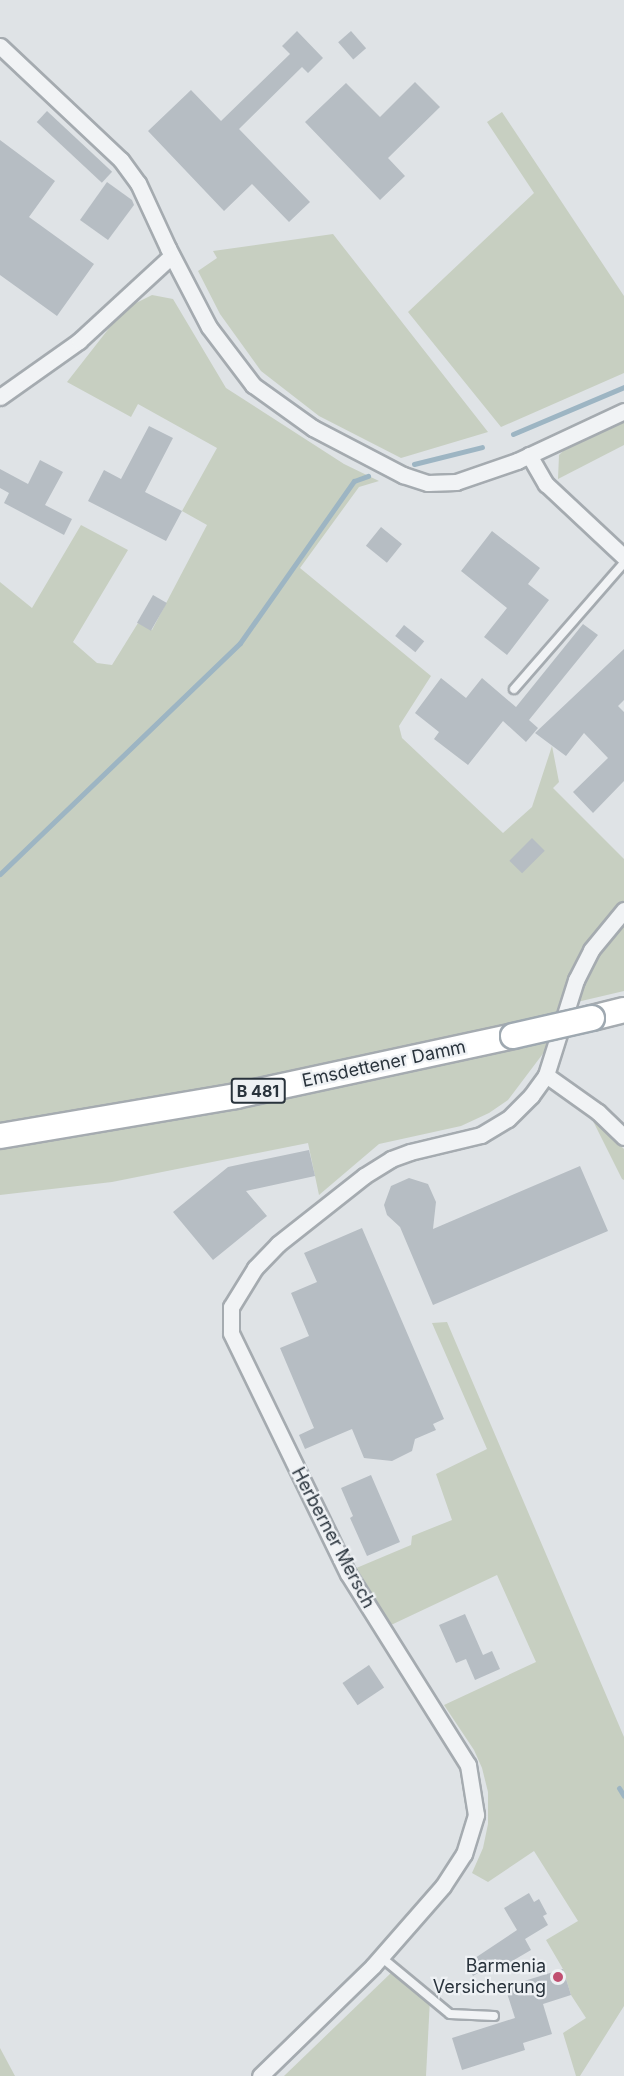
<!DOCTYPE html>
<html>
<head>
<meta charset="utf-8">
<style>
  body { margin:0 }
  #map { position:relative; width:624px; height:2076px; overflow:hidden; background:#dfe3e6; font-family:Inter,sans-serif }
  div>[style] { position:absolute }
  .green>* { inset:0; background:#c7cfc1 }
  .stream>* { height:5px; margin:-2.5px; padding:0 2.5px; transform-origin:2.5px; border-radius:2.5px; background:#9db5c3 }
  .building>* { inset:0; background:#b6bdc3; transform-origin:0 0 }
  .roads { filter:drop-shadow(2px 0 #a5abb0) drop-shadow(-2px 0 #a5abb0) drop-shadow(0 2px #a5abb0) drop-shadow(0 -2px #a5abb0) }
  .service>* { height:8px; margin:-4px; padding:0 4px; transform-origin:4px; border-radius:4px; background:#f1f3f5 }
  .minor>* { height:15px; margin:-7.5px; padding:0 7.5px; transform-origin:7.5px; border-radius:7.5px; background:#f1f3f5 }
  .primary>* { height:24px; margin:-12px; padding:0 12px; transform-origin:12px; border-radius:12px; background:#fff }
  .bridges { filter:drop-shadow(2px 0 #9fa9b1) drop-shadow(-2px 0 #9fa9b1) drop-shadow(0 2px #9fa9b1) drop-shadow(0 -2px #9fa9b1) }
  .primary-bridge>* { height:24px; margin:-12px; padding:0 12px; transform-origin:12px; border-radius:12px; background:#fff }
  .dots>* { width:16px; height:16px; translate:-50% -50%; box-sizing:border-box; border:3px solid #eef1f4; border-radius:50% }
  span { translate:-50% -50%; white-space:nowrap; text-align:center; line-height:1.15; -webkit-text-stroke:4.5px #eef1f4; paint-order:stroke }
  .shield-label span { padding:2px 4px; background:#eef1f4; border:2px solid; border-radius:4px; -webkit-text-stroke-width:0 }
  .shield-label { font-size:16px; color:#29333c; font-weight:700 }
  .street-label { font-size:18px; color:#29333c }
  .poi-label { font-size:18px; color:#29333c }
  .right { translate:-100% -50%; text-align:right }
</style>
</head>
<body>
<div id="map">
  <div class="green">
    <i style="clip-path:polygon(502px 112px,624px 296px,624px 373px,501px 427px,408px 312px,534px 193px,487px 122px)"></i>
    <i style="clip-path:polygon(333px 234px,488px 432px,401px 458px,319px 416px,261px 371px,220px 314px,198px 271px,217px 258px,213px 251px)"></i>
    <i style="clip-path:polygon(152px 295px,173px 299px,226px 388px,344px 464px,379px 481px,359px 487px,300px 568px,431px 676px,399px 726px,402px 738px,503px 833px,532px 807px,552px 746px,559px 782px,553px 788px,624px 859px,624px 991px,560px 1006px,548px 1047px,508px 1100px,489px 1113px,461px 1126px,379px 1144px,319px 1195px,308px 1143px,112px 1182px,0 1195px,0 582px,32px 608px,81px 525px,128px 550px,73px 642px,97px 663px,112px 665px,138px 623px,152px 630px,207px 525px,182px 511px,217px 448px,138px 404px,131px 417px,67px 382px,124px 309px)"></i>
    <i style="clip-path:polygon(624px 422px,624px 445px,558px 479px,559px 455px,571px 443px)"></i>
    <i style="clip-path:polygon(592px 1119px,624px 1149px,624px 1180px,622px 1179px)"></i>
    <i style="clip-path:polygon(447px 1322px,624px 1737px,624px 2006px,580px 2076px,576px 2076px,563px 2033px,586px 2018px,571px 1995px,563px 1969px,546px 1940px,578px 1921px,534px 1851px,488px 1882px,472px 1873px,483px 1848px,488px 1824px,488px 1792px,482px 1768px,474px 1750px,444px 1705px,536px 1662px,497px 1575px,391px 1625px,354px 1569px,411px 1545px,412px 1536px,452px 1520px,436px 1474px,487px 1449px,432px 1323px)"></i>
    <i style="clip-path:polygon(393px 1971px,430px 1999px,426px 2076px,284px 2076px)"></i>
    <i style="clip-path:polygon(0 2048px,15px 2076px,0 2076px)"></i>
  </div>
  <div class="stream">
    <i style="left:513px;top:434px;width:121px;rotate:-22.9deg"></i>
    <i style="left:414px;top:464px;width:70px;rotate:-14deg"></i>
    <i style="left:0;top:874px;width:333px;rotate:-43.9deg"></i>
    <i style="left:240px;top:643px;width:198px;rotate:-54.9deg"></i>
    <i style="left:354px;top:481px;width:15px;rotate:-20deg"></i>
    <i style="left:619px;top:1788px;width:9px;rotate:58deg"></i>
  </div>
  <div class="building">
    <i style="clip-path:polygon(297px 31px,323px 58px,308px 73px,302px 67px,239px 129px,310px 202px,289px 222px,252px 184px,224px 211px,148px 131px,191px 90px,221px 121px,290px 54px,282px 46px)"></i>
    <i style="left:351px;top:31px;width:23px;height:17px;rotate:49deg"></i>
    <i style="clip-path:polygon(415px 82px,440px 107px,388px 158px,405px 176px,380px 200px,305px 122px,346px 83px,380px 117px)"></i>
    <i style="left:47px;top:111px;width:89px;height:15px;rotate:43deg"></i>
    <i style="clip-path:polygon(0 140px,55px 181px,29px 217px,94px 264px,57px 316px,0 275px)"></i>
    <i style="clip-path:polygon(107px 182px,132px 200px,134px 205px,108px 240px,80px 220px)"></i>
    <i style="clip-path:polygon(149px 426px,173px 438px,145px 492px,182px 511px,166px 541px,88px 501px,104px 470px,121px 479px)"></i>
    <i style="clip-path:polygon(40px 460px,63px 472px,45px 505px,72px 519px,64px 535px,4px 503px,9px 493px,0 488px,0 469px,28px 484px)"></i>
    <i style="left:381px;top:527px;width:27px;height:24px;rotate:39deg"></i>
    <i style="clip-path:polygon(492px 531px,540px 568px,528px 584px,549px 600px,507px 655px,484px 637px,507px 608px,461px 571px)"></i>
    <i style="left:153px;top:595px;width:16px;height:32px;rotate:30deg"></i>
    <i style="clip-path:polygon(583px 624px,598px 635px,529px 720px,538px 728px,526px 742px,503px 721px,468px 765px,434px 739px,439px 732px,415px 713px,441px 678px,466px 698px,482px 678px,516px 707px)"></i>
    <i style="left:404px;top:625px;width:26px;height:14px;rotate:39deg"></i>
    <i style="clip-path:polygon(624px 649px,624px 700px,618px 706px,624px 712px,624px 781px,593px 813px,573px 792px,608px 758px,584px 733px,566px 756px,535px 733px)"></i>
    <i style="left:532px;top:838px;width:18px;height:32px;rotate:45deg"></i>
    <i style="clip-path:polygon(309px 1150px,315px 1176px,246px 1191px,267px 1216px,213px 1260px,173px 1212px,228px 1167px)"></i>
    <i style="clip-path:polygon(580px 1166px,608px 1231px,433px 1305px,400px 1227px,387px 1215px,384px 1205px,391px 1186px,409px 1178px,428px 1184px,436px 1202px,433px 1229px)"></i>
    <i style="clip-path:polygon(362px 1228px,444px 1419px,433px 1424px,436px 1430px,415px 1439px,412px 1451px,392px 1461px,364px 1458px,352px 1429px,305px 1449px,299px 1435px,314px 1428px,280px 1348px,309px 1336px,291px 1293px,317px 1282px,304px 1253px)"></i>
    <i style="clip-path:polygon(371px 1475px,400px 1542px,367px 1556px,350px 1518px,353px 1516px,341px 1488px)"></i>
    <i style="clip-path:polygon(465px 1614px,483px 1655px,492px 1651px,500px 1669px,475px 1680px,466px 1659px,456px 1663px,439px 1625px)"></i>
    <i style="left:369px;top:1665px;width:27px;height:32px;rotate:56deg"></i>
    <i style="clip-path:polygon(529px 1893px,534px 1902px,539px 1899px,547px 1914px,543px 1916px,548px 1925px,525px 1939px,531px 1950px,497px 1970px,493px 1964px,473px 1976px,466px 1964px,517px 1930px,504px 1908px)"></i>
    <i style="clip-path:polygon(563px 1969px,571px 1995px,543px 2004px,552px 2034px,523px 2043px,525px 2050px,462px 2070px,452px 2038px,515px 2018px,505px 1987px)"></i>
  </div>
  <div class="roads">
    <div class="service">
      <i style="left:514px;top:689px;width:167px;rotate:-48.9deg"></i>
      <i style="left:381px;top:1957px;width:89px;rotate:39.6deg"></i>
      <i style="left:450px;top:2014px;width:44px;rotate:2.6deg"></i>
    </div>
    <div class="minor">
      <i style="left:0;top:46px;width:166px;rotate:43.3deg"></i>
      <i style="left:121px;top:160px;width:29px;rotate:54deg"></i>
      <i style="left:138px;top:183px;width:72px;rotate:65.2deg"></i>
      <i style="left:168px;top:248px;width:89px;rotate:62.6deg"></i>
      <i style="left:209px;top:327px;width:73px;rotate:52.8deg"></i>
      <i style="left:253px;top:385px;width:74px;rotate:35.6deg"></i>
      <i style="left:313px;top:428px;width:102px;rotate:27.6deg"></i>
      <i style="left:403px;top:475px;width:26px;rotate:18deg"></i>
      <i style="left:428px;top:483px;width:28px;rotate:-2deg"></i>
      <i style="left:456px;top:482px;width:65px;rotate:-19deg"></i>
      <i style="left:517px;top:461px;width:118px;rotate:-25deg"></i>
      <i style="left:0;top:397px;width:97px;rotate:-35.3deg"></i>
      <i style="left:79px;top:341px;width:125px;rotate:-42.7deg"></i>
      <i style="left:529px;top:455px;width:34px;rotate:60deg"></i>
      <i style="left:546px;top:484px;width:107px;rotate:43.1deg"></i>
      <i style="left:546px;top:1075px;width:64px;rotate:35.4deg"></i>
      <i style="left:598px;top:1112px;width:36px;rotate:44deg"></i>
      <i style="left:260px;top:2076px;width:158px;rotate:-44.2deg"></i>
      <i style="left:373px;top:1966px;width:106px;rotate:-48.8deg"></i>
      <i style="left:443px;top:1886px;width:38px;rotate:-57deg"></i>
      <i style="left:464px;top:1854px;width:41px;rotate:-72.9deg"></i>
      <i style="left:476px;top:1815px;width:51px;rotate:-99.1deg"></i>
      <i style="left:468px;top:1765px;width:226px;rotate:-122.1deg"></i>
      <i style="left:348px;top:1574px;width:268px;rotate:-115.9deg"></i>
      <i style="left:231px;top:1333px;width:26px;rotate:-90deg"></i>
      <i style="left:231px;top:1307px;width:46px;rotate:-58.4deg"></i>
      <i style="left:255px;top:1268px;width:33px;rotate:-46deg"></i>
      <i style="left:278px;top:1244px;width:110px;rotate:-38.3deg"></i>
      <i style="left:364px;top:1176px;width:32px;rotate:-32deg"></i>
      <i style="left:391px;top:1159px;width:20px;rotate:-20deg"></i>
      <i style="left:410px;top:1152px;width:73px;rotate:-13.5deg"></i>
      <i style="left:481px;top:1135px;width:31px;rotate:-31deg"></i>
      <i style="left:508px;top:1119px;width:33px;rotate:-45deg"></i>
      <i style="left:531px;top:1096px;width:26px;rotate:-54deg"></i>
      <i style="left:546px;top:1075px;width:100px;rotate:-72.5deg"></i>
      <i style="left:576px;top:980px;width:34px;rotate:-63deg"></i>
      <i style="left:591px;top:950px;width:52px;rotate:-50.5deg"></i>
    </div>
    <div class="primary">
      <i style="left:592px;top:1018px;width:33px;rotate:-14deg"></i>
      <i style="left:0;top:1136px;width:239px;rotate:-9.6deg"></i>
      <i style="left:236px;top:1096px;width:283px;rotate:-12.2deg"></i>
    </div>
  </div>
  <div class="bridges">
    <div class="primary-bridge">
      <i style="left:513px;top:1036px;width:81px;rotate:-12.8deg"></i>
    </div>
  </div>
  <div class="dots">
    <i style="left:558px;top:1977px;background:#c04f70"></i>
  </div>
  <div class="shield-label">
    <span style="left:258px;top:1091px">B 481</span>
  </div>
  <div class="street-label">
    <span style="left:384px;top:1064px;rotate:-12deg">Emsdettener Damm</span>
    <span style="left:333px;top:1538px;rotate:62deg">Herberner Mersch</span>
  </div>
  <div class="poi-label">
    <span class="right" style="left:546px;top:1977px">Barmenia<br>Versicherung</span>
  </div>
</div>
</body>
</html>
